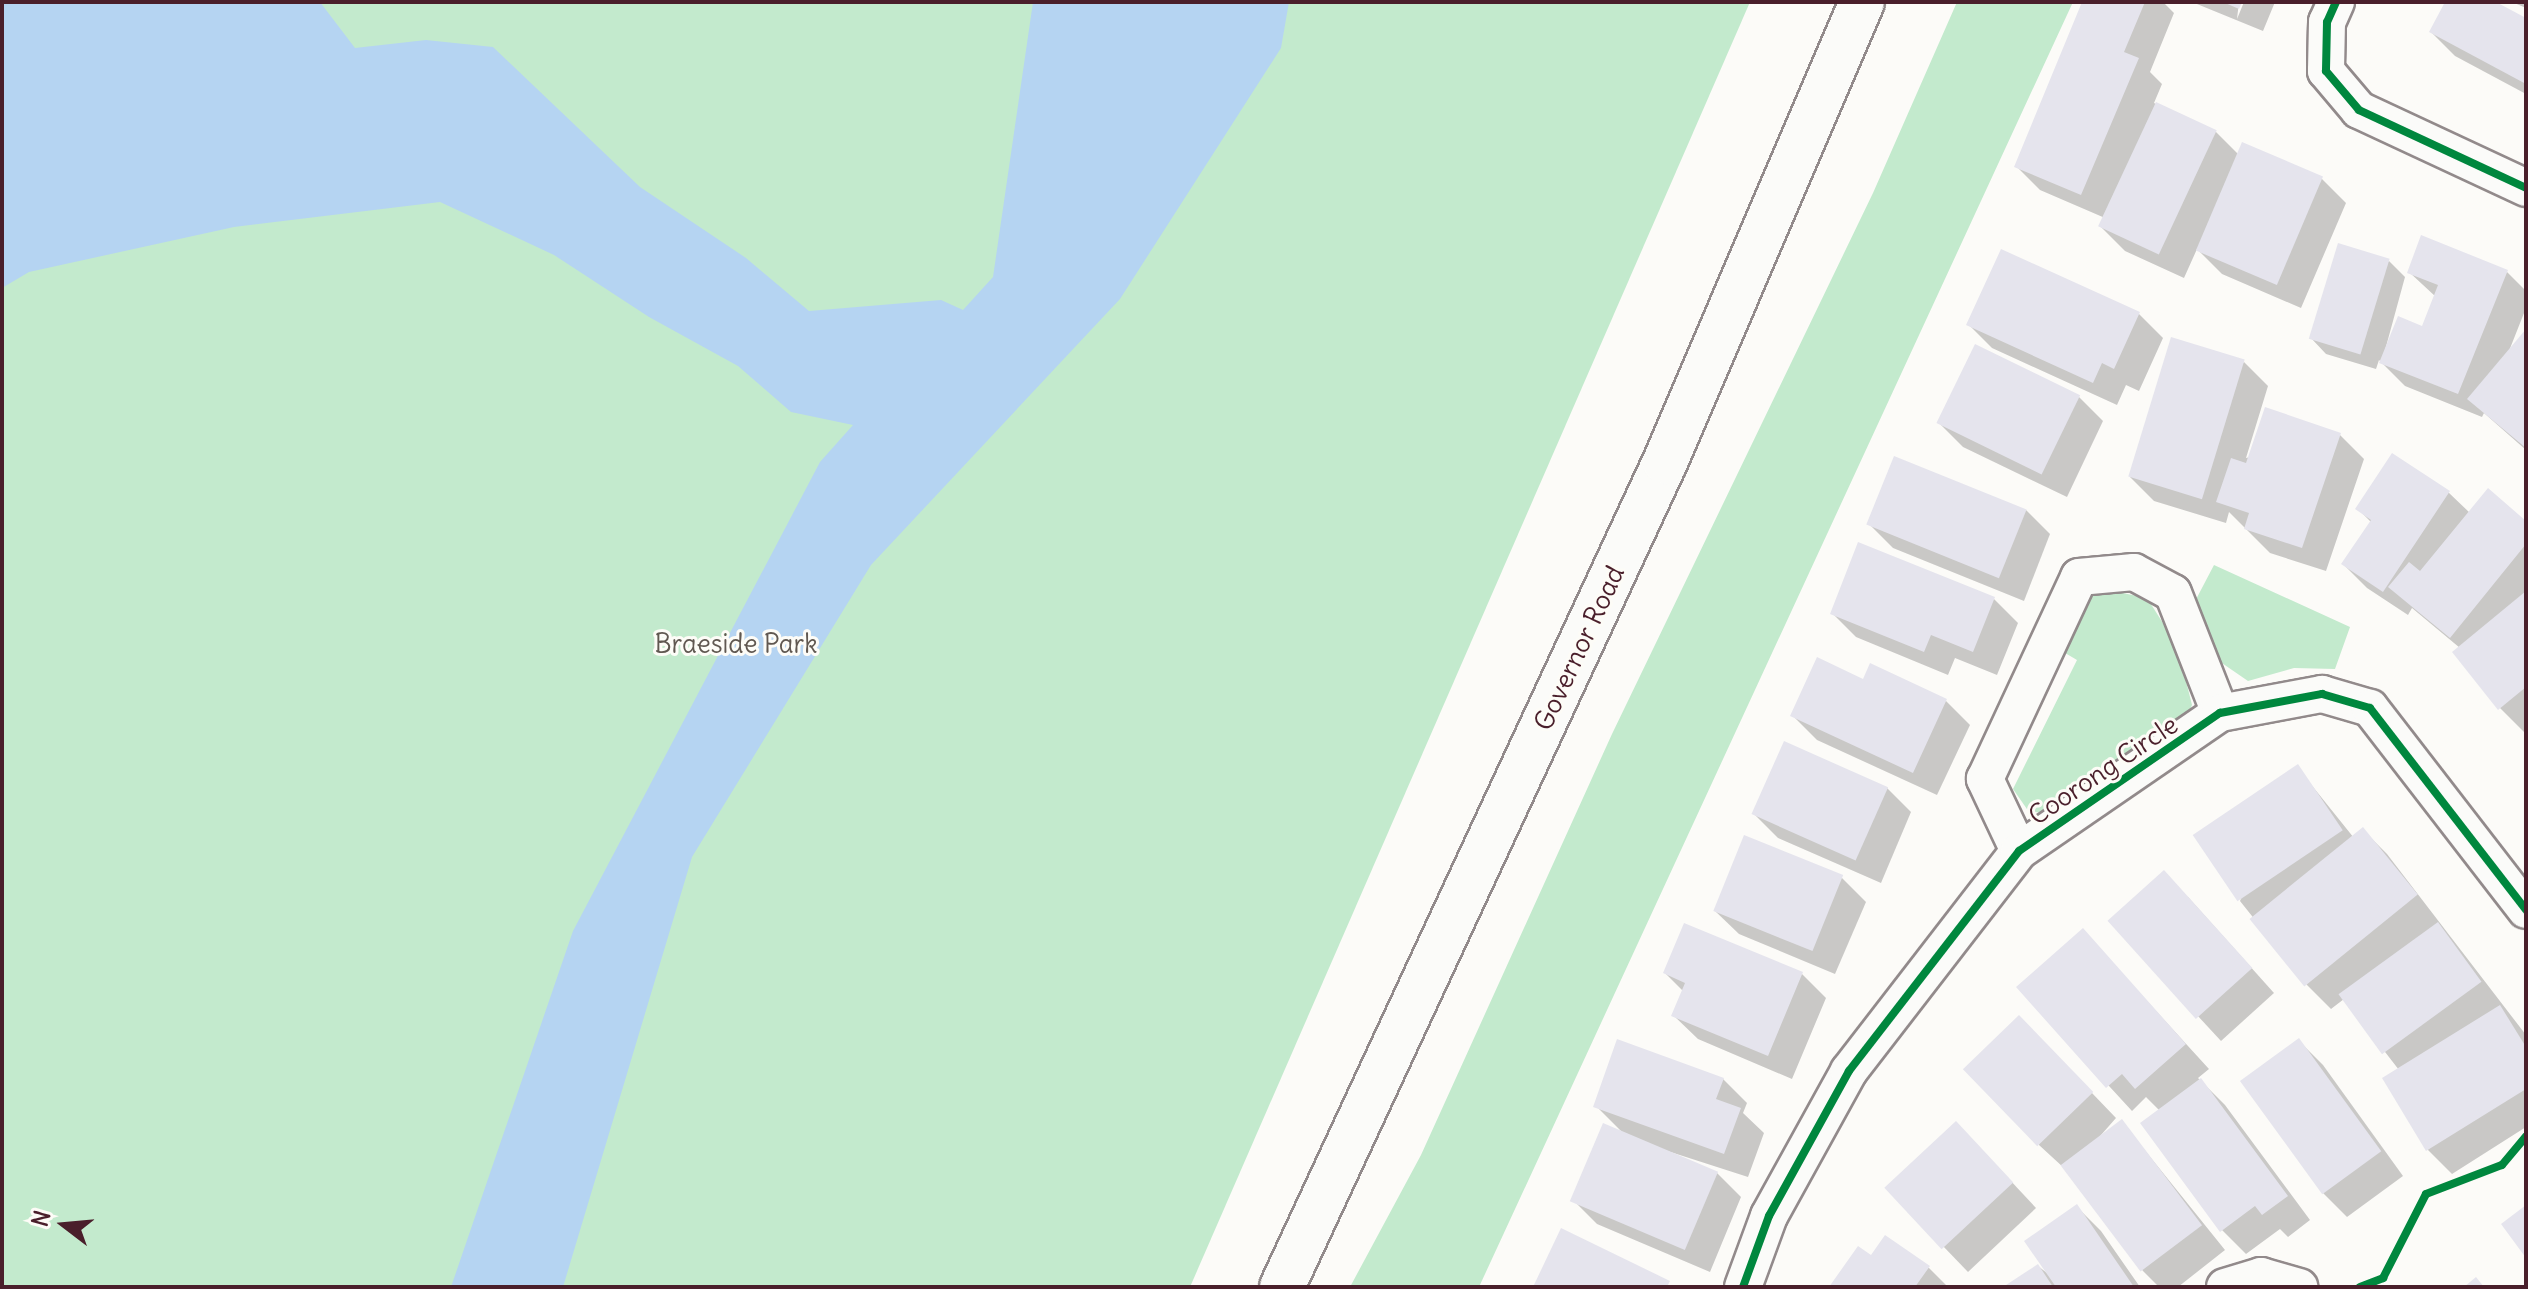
<!DOCTYPE html>
<html>
<head>
<meta charset="utf-8">
<style>
  body { margin:0 }
  #map { position:relative; width:2528px; height:1289px; overflow:hidden; background:#fcfbf8; font-family:Delius,sans-serif }
  div>[style] { position:absolute }
  .green>* { inset:0; background:#c3eacd }
  .water>* { inset:0; background:#b5d4f2 }
  .shadow>* { inset:0; background:#0003 }
  .building>* { inset:0; background:#e5e4ed; transform-origin:0 0 }
  .roads { filter:drop-shadow(2px 0 #928a8b) drop-shadow(-2px 0 #928a8b) drop-shadow(0 2px #928a8b) drop-shadow(0 -2px #928a8b) }
  .minor>* { height:36px; margin:-18px; padding:0 18px; transform-origin:18px; border-radius:18px; background:#fbfbf9 }
  .primary>* { height:44px; margin:-22px; padding:0 22px; transform-origin:22px; border-radius:22px; background:#fbfbf9 }
  .cycleway>* { height:8px; margin:-4px; padding:0 4px; transform-origin:4px; border-radius:4px; background:#00873e }
  span { translate:-50% -50%; white-space:nowrap; text-align:center; line-height:1.15; -webkit-text-stroke:6px #fdfcf7; paint-order:stroke }
  .park-label { font-size:26px; color:#605851 }
  .street-label { font-size:26px; color:#4a1f2b }
  .frame { position:absolute; inset:0; border:4px solid #4a1f2b; pointer-events:none }
  .north { position:absolute; left:24px; top:1185px; width:80px; height:80px; -webkit-text-stroke:6px #fdfcf7; paint-order:stroke; rotate:286deg; font-size:22px; font-weight:700; line-height:32px; text-align:center; color:#4a1f2b }
  .north::after { content:''; display:block; margin:auto; width:28px; height:36px; background:#4a1f2b; clip-path:polygon(50% 0,100% 100%,50% 72%,0 100%) }
</style>
</head>
<body>
<div id="map">
  <div class="green">
    <i style="clip-path:polygon(2px 2px,1750px 2px,1190px 1287px,2px 1287px)"></i>
    <i style="clip-path:polygon(1957px 2px,2073px 2px,1479px 1287px,1350px 1287px,1421px 1155px,1612px 734px,1873px 193px)"></i>
    <i style="clip-path:polygon(2214px 565px,2350px 627px,2335px 669px,2294px 668px,2248px 681px,2216px 659px,2192px 607px)"></i>
    <i style="clip-path:polygon(2103px 589px,2147px 598px,2177px 645px,2192px 705px,2183px 726px,2059px 813px,2029px 812px,2013px 789px,2077px 660px,2060px 650px,2081px 600px)"></i>
  </div>
  <div class="water">
    <i style="clip-path:polygon(2px 2px,320px 2px,355px 48px,426px 40px,493px 47px,640px 187px,746px 258px,809px 311px,941px 300px,963px 310px,993px 277px,1033px 2px,1289px 2px,1281px 48px,1120px 299px,871px 565px,692px 857px,563px 1287px,451px 1287px,573px 931px,820px 462px,853px 425px,791px 412px,738px 366px,649px 317px,554px 255px,440px 202px,234px 227px,29px 272px,2px 288px)"></i>
  </div>
  <div class="shadow">
    <i style="clip-path:polygon(2084px 2px,2163px 2px,2174px 13px,2150px 72px,2162px 84px,2154px 103px,2216px 132px,2239px 155px,2322px 179px,2346px 203px,2301px 308px,2222px 274px,2197px 249px,2184px 278px,2125px 251px,2101px 227px,2105px 218px,2040px 190px,2016px 166px)"></i>
    <i style="clip-path:polygon(2192px 2px,2239px 2px,2237px 19px,2244px 2px,2275px 2px,2263px 31px)"></i>
    <i style="clip-path:polygon(2447px 2px,2491px 2px,2526px 20px,2526px 94px,2455px 56px,2431px 32px)"></i>
    <i style="clip-path:polygon(2512px 2px,2526px 2px,2526px 8px)"></i>
    <i style="clip-path:polygon(2389px 261px,2405px 277px,2384px 354px,2423px 329px,2436px 297px,2409px 272px,2507px 272px,2526px 291px,2526px 308px,2509px 351px,2526px 332px,2526px 450px,2484px 413px,2482px 417px,2405px 386px,2379px 360px,2376px 369px,2326px 354px,2310px 337px)"></i>
    <i style="clip-path:polygon(2139px 314px,2163px 338px,2139px 391px,2126px 385px,2117px 405px,1992px 348px,1968px 324px)"></i>
    <i style="clip-path:polygon(2244px 362px,2268px 386px,2246px 458px,2340px 435px,2364px 459px,2326px 571px,2270px 553px,2229px 512px,2226px 523px,2154px 501px,2130px 477px)"></i>
    <i style="clip-path:polygon(2079px 397px,2103px 421px,2067px 497px,1963px 447px,1939px 423px)"></i>
    <i style="clip-path:polygon(2448px 492px,2470px 513px,2526px 523px,2524px 732px,2500px 708px,2460px 648px,2412px 608px,2408px 615px,2367px 588px,2343px 564px,2371px 522px,2358px 509px)"></i>
    <i style="clip-path:polygon(2026px 510px,2050px 534px,2024px 601px,1893px 548px,1869px 524px)"></i>
    <i style="clip-path:polygon(1994px 599px,2018px 623px,1997px 675px,1955px 658px,1948px 675px,1856px 637px,1832px 613px)"></i>
    <i style="clip-path:polygon(1864px 681px,1946px 701px,1970px 725px,1937px 795px,1817px 740px,1793px 716px)"></i>
    <i style="clip-path:polygon(2297px 767px,2354px 838px,2363px 830px,2387px 854px,2526px 1035px,2526px 1127px,2452px 1174px,2428px 1150px,2399px 1070px,2344px 999px,2331px 1009px,2307px 985px,2240px 901px)"></i>
    <i style="clip-path:polygon(1887px 788px,1911px 812px,1881px 883px,1778px 838px,1754px 814px)"></i>
    <i style="clip-path:polygon(1842px 878px,1866px 902px,1835px 974px,1739px 934px,1714px 910px)"></i>
    <i style="clip-path:polygon(2188px 897px,2274px 993px,2221px 1041px,2110px 921px)"></i>
    <i style="clip-path:polygon(2083px 931px,2209px 1069px,2198px 1078px,2225px 1105px,2310px 1220px,2288px 1237px,2280px 1229px,2246px 1254px,2222px 1230px,2160px 1111px,2146px 1097px,2132px 1111px,2019px 988px)"></i>
    <i style="clip-path:polygon(1665px 973px,1802px 974px,1826px 998px,1792px 1079px,1698px 1039px,1673px 1015px,1683px 991px)"></i>
    <i style="clip-path:polygon(2299px 1041px,2323px 1065px,2403px 1176px,2347px 1217px,2323px 1193px,2243px 1081px)"></i>
    <i style="clip-path:polygon(2043px 1042px,2116px 1118px,2094px 1143px,2122px 1122px,2225px 1250px,2178px 1287px,2159px 1287px,2143px 1271px,2064px 1168px,2039px 1145px)"></i>
    <i style="clip-path:polygon(1723px 1079px,1747px 1103px,1743px 1113px,1764px 1133px,1748px 1177px,1658px 1148px,1717px 1173px,1741px 1197px,1710px 1272px,1597px 1224px,1573px 1200px,1622px 1132px,1596px 1106px)"></i>
    <i style="clip-path:polygon(1980px 1148px,2036px 1208px,1968px 1272px,1887px 1188px)"></i>
    <i style="clip-path:polygon(2077px 1207px,2101px 1231px,2140px 1287px,2006px 1287px,2038px 1266px,2052px 1277px)"></i>
    <i style="clip-path:polygon(1872px 1258px,1929px 1268px,1948px 1287px,1832px 1287px)"></i>
  </div>
  <div class="building">
    <i style="clip-path:polygon(2082px 2px,2145px 2px,2124px 52px,2139px 58px,2081px 195px,2014px 167px)"></i>
    <i style="clip-path:polygon(2223px 2px,2242px 2px,2239px 9px)"></i>
    <i style="clip-path:polygon(2445px 2px,2496px 2px,2526px 18px,2526px 84px,2429px 32px)"></i>
    <i style="left:2156px;top:102px;width:67px;height:137px;rotate:25deg"></i>
    <i style="left:2242px;top:142px;width:88px;height:118px;rotate:23deg"></i>
    <i style="clip-path:polygon(2421px 235px,2508px 270px,2458px 394px,2379px 363px,2398px 316px,2422px 326px,2438px 285px,2407px 273px)"></i>
    <i style="left:2338px;top:243px;width:54px;height:100px;rotate:17deg"></i>
    <i style="clip-path:polygon(2001px 249px,2140px 312px,2114px 369px,2102px 363px,2093px 383px,1966px 325px)"></i>
    <i style="clip-path:polygon(2526px 329px,2526px 448px,2467px 399px)"></i>
    <i style="left:2171px;top:337px;width:77px;height:146px;rotate:17deg"></i>
    <i style="left:1975px;top:344px;width:117px;height:88px;rotate:26deg"></i>
    <i style="clip-path:polygon(2265px 407px,2341px 433px,2302px 548px,2244px 529px,2249px 513px,2216px 502px,2231px 458px,2246px 463px)"></i>
    <i style="clip-path:polygon(2392px 453px,2450px 491px,2383px 592px,2341px 564px,2371px 520px,2355px 509px)"></i>
    <i style="left:1894px;top:456px;width:143px;height:74px;rotate:22deg"></i>
    <i style="clip-path:polygon(2488px 488px,2526px 521px,2526px 544px,2450px 638px,2388px 587px,2409px 562px,2420px 571px)"></i>
    <i style="clip-path:polygon(1858px 542px,1995px 597px,1973px 652px,1931px 635px,1924px 652px,1830px 614px)"></i>
    <i style="clip-path:polygon(2526px 591px,2526px 687px,2498px 710px,2452px 652px)"></i>
    <i style="clip-path:polygon(1817px 657px,1863px 679px,1870px 663px,1947px 699px,1913px 773px,1790px 716px)"></i>
    <i style="left:1784px;top:741px;width:114px;height:80px;rotate:24deg"></i>
    <i style="left:2298px;top:764px;width:80px;height:127px;rotate:56deg"></i>
    <i style="left:2363px;top:827px;width:87px;height:146px;rotate:51deg"></i>
    <i style="left:1744px;top:835px;width:107px;height:82px;rotate:22deg"></i>
    <i style="left:2164px;top:870px;width:132px;height:76px;rotate:48deg"></i>
    <i style="left:2438px;top:922px;width:74px;height:123px;rotate:54deg"></i>
    <i style="clip-path:polygon(1684px 923px,1803px 972px,1768px 1056px,1671px 1016px,1685px 983px,1663px 973px)"></i>
    <i style="clip-path:polygon(2083px 928px,2186px 1044px,2135px 1089px,2122px 1074px,2106px 1088px,2016px 987px)"></i>
    <i style="clip-path:polygon(2500px 1005px,2526px 1047px,2526px 1089px,2426px 1151px,2382px 1078px)"></i>
    <i style="left:2019px;top:1015px;width:107px;height:78px;rotate:46deg"></i>
    <i style="left:2299px;top:1038px;width:140px;height:73px;rotate:54deg"></i>
    <i style="clip-path:polygon(1617px 1039px,1724px 1078px,1716px 1099px,1741px 1108px,1724px 1154px,1593px 1107px)"></i>
    <i style="clip-path:polygon(2201px 1078px,2288px 1196px,2262px 1215px,2255px 1206px,2220px 1232px,2140px 1123px)"></i>
    <i style="left:2122px;top:1119px;width:133px;height:77px;rotate:53deg"></i>
    <i style="left:1956px;top:1121px;width:84px;height:98px;rotate:47deg"></i>
    <i style="left:1603px;top:1123px;width:125px;height:85px;rotate:23deg"></i>
    <i style="clip-path:polygon(2077px 1204px,2134px 1287px,2056px 1287px,2024px 1241px)"></i>
    <i style="clip-path:polygon(2526px 1205px,2526px 1258px,2501px 1224px)"></i>
    <i style="clip-path:polygon(1561px 1228px,1670px 1281px,1667px 1287px,1533px 1287px)"></i>
    <i style="clip-path:polygon(1885px 1235px,1930px 1266px,1915px 1287px,1829px 1287px,1858px 1246px,1871px 1255px)"></i>
    <i style="clip-path:polygon(2038px 1264px,2053px 1287px,2003px 1287px)"></i>
    <i style="clip-path:polygon(2476px 1277px,2484px 1287px,2464px 1287px)"></i>
  </div>
  <div class="roads">
    <div class="minor">
      <i style="left:2336px;top:2px;width:22px;rotate:114deg"></i>
      <i style="left:2327px;top:22px;width:49px;rotate:91.2deg"></i>
      <i style="left:2326px;top:71px;width:51px;rotate:49.8deg"></i>
      <i style="left:2359px;top:110px;width:184px;rotate:25deg"></i>
      <i style="left:2019px;top:851px;width:80px;rotate:-115.3deg"></i>
      <i style="left:1985px;top:779px;width:223px;rotate:-65deg"></i>
      <i style="left:2079px;top:577px;width:55px;rotate:-5.2deg"></i>
      <i style="left:2134px;top:572px;width:44px;rotate:28.3deg"></i>
      <i style="left:2173px;top:593px;width:129px;rotate:68.6deg"></i>
      <i style="left:1743px;top:1287px;width:76px;rotate:-69.9deg"></i>
      <i style="left:1769px;top:1216px;width:166px;rotate:-61.1deg"></i>
      <i style="left:1849px;top:1071px;width:278px;rotate:-52.3deg"></i>
      <i style="left:2019px;top:851px;width:244px;rotate:-34.5deg"></i>
      <i style="left:2220px;top:713px;width:104px;rotate:-10.6deg"></i>
      <i style="left:2322px;top:694px;width:50px;rotate:16.3deg"></i>
      <i style="left:2370px;top:708px;width:255px;rotate:52.3deg"></i>
      <i style="left:2225px;top:1287px;width:38px;rotate:-17deg"></i>
      <i style="left:2261px;top:1276px;width:40px;rotate:16deg"></i>
    </div>
    <div class="primary">
      <i style="left:1282px;top:1287px;width:910px;rotate:-65.1deg"></i>
      <i style="left:1665px;top:462px;width:500px;rotate:-66.82deg"></i>
    </div>
  </div>
  <div class="cycleway">
    <i style="left:2336px;top:2px;width:22px;rotate:114deg"></i>
    <i style="left:2327px;top:22px;width:49px;rotate:91.2deg"></i>
    <i style="left:2326px;top:71px;width:51px;rotate:49.8deg"></i>
    <i style="left:2359px;top:110px;width:184px;rotate:25deg"></i>
    <i style="left:1743px;top:1287px;width:76px;rotate:-69.9deg"></i>
    <i style="left:1769px;top:1216px;width:166px;rotate:-61.1deg"></i>
    <i style="left:1849px;top:1071px;width:278px;rotate:-52.3deg"></i>
    <i style="left:2019px;top:851px;width:244px;rotate:-34.5deg"></i>
    <i style="left:2220px;top:713px;width:104px;rotate:-10.6deg"></i>
    <i style="left:2322px;top:694px;width:50px;rotate:16.3deg"></i>
    <i style="left:2370px;top:708px;width:255px;rotate:52.3deg"></i>
    <i style="left:2360px;top:1287px;width:25px;rotate:-21deg"></i>
    <i style="left:2383px;top:1278px;width:94px;rotate:-62.9deg"></i>
    <i style="left:2426px;top:1194px;width:81px;rotate:-20.9deg"></i>
    <i style="left:2502px;top:1165px;width:38px;rotate:-50deg"></i>
  </div>
  <div class="park-label">
    <span style="left:736px;top:644px">Braeside Park</span>
  </div>
  <div class="street-label">
    <span style="left:1579px;top:648px;rotate:-65deg">Governor Road</span>
    <span style="left:2103px;top:770px;rotate:-34deg">Coorong Circle</span>
  </div>
  <div class="frame"></div>
  <div class="north">N</div>
</div>
</body>
</html>
